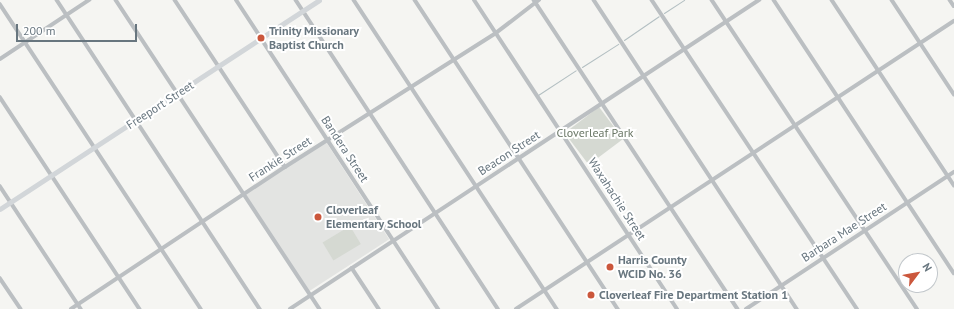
<!DOCTYPE html>
<html>
<head>
<meta charset="utf-8">
<style>
  body { margin:0 }
  #map { position:relative; width:954px; height:309px; overflow:hidden; background:#f5f5f2; font-family:"PT Sans",sans-serif }
  div>[style] { position:absolute }
  .built>* { inset:0; background:#e3e4e2; transform-origin:0 0 }
  .green>* { inset:0; background:#d5d9d2; transform-origin:0 0 }
  .stream>* { height:1px; margin:-0.5px; padding:0 0.5px; transform-origin:0.5px; border-radius:0.5px; background:#b3bfc2 }
  .minor>* { height:3.5px; margin:-1.75px; padding:0 1.75px; transform-origin:1.75px; border-radius:1.75px; background:#bbbfc2 }
  .tertiary>* { height:4px; margin:-2px; padding:0 2px; transform-origin:2px; border-radius:2px; background:#bbbfc2 }
  .secondary>* { height:4.5px; margin:-2.25px; padding:0 2.25px; transform-origin:2.25px; border-radius:2.25px; background:#d2d6d9 }
  .dots>* { width:11px; height:11px; translate:-50% -50%; box-sizing:border-box; border:2px solid #fff; border-radius:50% }
  span { translate:-50% -50%; white-space:nowrap; text-align:center; line-height:1.15; -webkit-text-stroke:4px #fff; paint-order:stroke }
  .poi-label { font-size:12px; color:#68767f; font-weight:700 }
  .left { translate:0 -50%; text-align:left }
  .street-label { font-size:12px; color:#68767f }
  .park-label { font-size:12px; color:#6a7766 }
  .north { position:absolute; left:898px; top:253px; width:40px; height:40px; box-sizing:border-box; background:#fff; border:1px solid #c3c8cc; border-radius:50%; rotate:58deg; font-size:11px; font-weight:700; line-height:16px; text-align:center; color:#68767f }
  .north::after { content:''; display:block; margin:auto; width:14px; height:18px; background:#cb573c; clip-path:polygon(50% 0,100% 100%,50% 72%,0 100%) }
  .scale { position:absolute; left:16px; top:24px; width:121px; height:18px; box-sizing:border-box; border:2px solid #68767f; border-top:0; padding-left:5px; font-size:12px; line-height:14px; white-space:nowrap; color:#68767f; -webkit-text-stroke:3px #fff; paint-order:stroke }
</style>
</head>
<body>
<div id="map">
  <div class="built">
    <i style="left:326px;top:142px;width:116px;height:96px;rotate:57deg"></i>
  </div>
  <div class="green">
    <i style="left:599px;top:107px;width:40px;height:43px;rotate:53deg"></i>
    <i style="left:350px;top:226px;width:21px;height:32px;rotate:59deg"></i>
  </div>
  <div class="stream">
    <i style="left:664px;top:13px;width:24px;rotate:-33deg"></i>
    <i style="left:624px;top:40px;width:42px;rotate:-34.4deg"></i>
    <i style="left:582px;top:67px;width:43px;rotate:-32.6deg"></i>
    <i style="left:538px;top:95px;width:45px;rotate:-33.3deg"></i>
  </div>
  <div class="minor">
    <i style="left:57px;top:0;width:370px;rotate:56.7deg"></i>
    <i style="left:116px;top:0;width:370px;rotate:56.6deg"></i>
    <i style="left:175px;top:0;width:200px;rotate:56.6deg"></i>
    <i style="left:296px;top:0;width:369px;rotate:56.8deg"></i>
    <i style="left:354px;top:0;width:370px;rotate:56.7deg"></i>
    <i style="left:415px;top:0;width:370px;rotate:56.7deg"></i>
    <i style="left:534px;top:0;width:370px;rotate:56.6deg"></i>
    <i style="left:594px;top:0;width:370px;rotate:56.7deg"></i>
    <i style="left:652px;top:0;width:371px;rotate:56.4deg"></i>
    <i style="left:712px;top:0;width:371px;rotate:56.4deg"></i>
    <i style="left:774px;top:0;width:327px;rotate:56.6deg"></i>
    <i style="left:832px;top:0;width:222px;rotate:56.6deg"></i>
    <i style="left:892px;top:0;width:113px;rotate:56.6deg"></i>
    <i style="left:950px;top:0;width:7px;rotate:56deg"></i>
    <i style="left:0;top:4px;width:365px;rotate:56.6deg"></i>
    <i style="left:261px;top:38px;width:324px;rotate:56.8deg"></i>
    <i style="left:0;top:59px;width:107px;rotate:-33.5deg"></i>
    <i style="left:0;top:97px;width:254px;rotate:56.6deg"></i>
    <i style="left:0;top:186px;width:147px;rotate:56.6deg"></i>
    <i style="left:352px;top:268px;width:49px;rotate:56.6deg"></i>
    <i style="left:0;top:278px;width:37px;rotate:56deg"></i>
    <i style="left:71px;top:309px;width:257px;rotate:-33.6deg"></i>
    <i style="left:285px;top:167px;width:250px;rotate:-32.4deg"></i>
    <i style="left:496px;top:33px;width:54px;rotate:-37.5deg"></i>
    <i style="left:290px;top:309px;width:562px;rotate:-33.38deg"></i>
    <i style="left:516px;top:309px;width:524px;rotate:-33.33deg"></i>
  </div>
  <div class="tertiary">
    <i style="left:236px;top:0;width:45px;rotate:56.7deg"></i>
    <i style="left:474px;top:0;width:370px;rotate:56.7deg"></i>
    <i style="left:746px;top:309px;width:249px;rotate:-33.4deg"></i>
  </div>
  <div class="secondary">
    <i style="left:0;top:209px;width:381px;rotate:-33.2deg"></i>
  </div>
  <div class="dots">
    <i style="left:261px;top:38px;background:#cb573c"></i>
    <i style="left:318px;top:217px;background:#cb573c"></i>
    <i style="left:610px;top:267px;background:#cb573c"></i>
    <i style="left:591px;top:295px;background:#cb573c"></i>
  </div>
  <div class="poi-label">
    <span class="left" style="left:269px;top:38px">Trinity Missionary<br>Baptist Church</span>
    <span class="left" style="left:326px;top:217px">Cloverleaf<br>Elementary School</span>
    <span class="left" style="left:618px;top:267px">Harris County<br>WCID No. 36</span>
    <span class="left" style="left:599px;top:295px">Cloverleaf Fire Department Station 1</span>
  </div>
  <div class="street-label">
    <span style="left:160px;top:105px;rotate:-33deg">Freeport Street</span>
    <span style="left:345px;top:149px;rotate:57deg">Bandera Street</span>
    <span style="left:509px;top:153px;rotate:-33deg">Beacon Street</span>
    <span style="left:280px;top:159px;rotate:-33deg">Frankie Street</span>
    <span style="left:617px;top:199px;rotate:57deg">Waxahachie Street</span>
    <span style="left:844px;top:232px;rotate:-33deg">Barbara Mae Street</span>
  </div>
  <div class="park-label">
    <span style="left:595px;top:133px">Cloverleaf Park</span>
  </div>
  <div class="north">N</div>
  <div class="scale">200 m</div>
</div>
</body>
</html>
